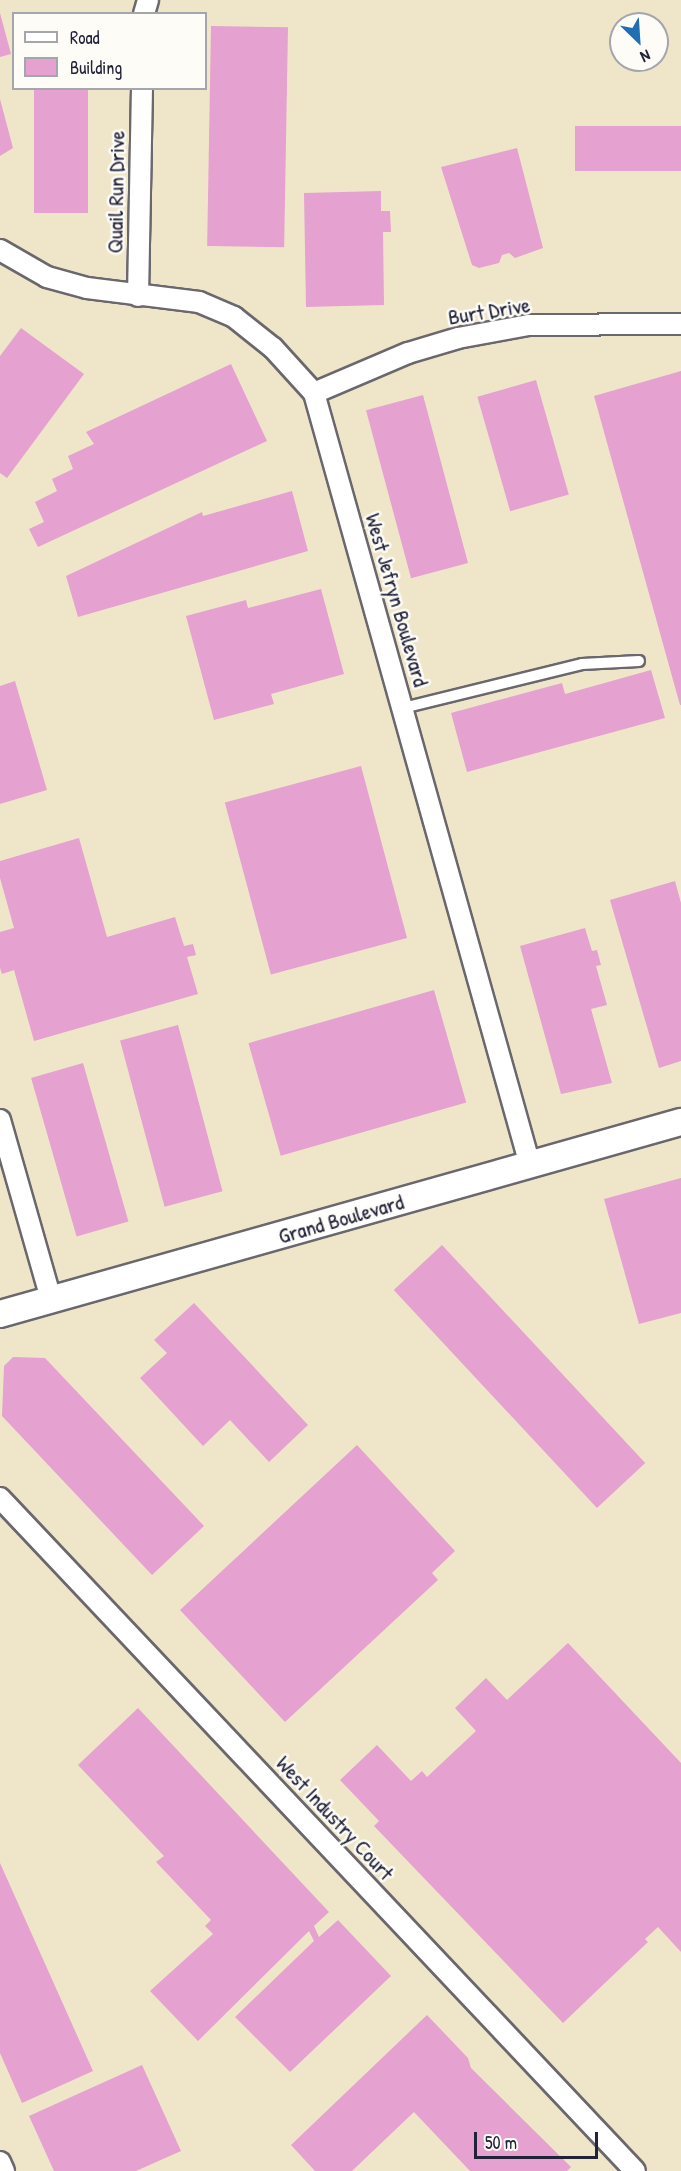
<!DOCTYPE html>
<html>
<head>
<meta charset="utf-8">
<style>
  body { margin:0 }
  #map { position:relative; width:681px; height:2171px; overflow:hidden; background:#efe6ca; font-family:"Patrick Hand",sans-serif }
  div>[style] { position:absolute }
  .building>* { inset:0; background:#e5a1cf; transform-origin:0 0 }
  .roads { filter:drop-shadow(2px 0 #6a676d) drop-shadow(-2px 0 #6a676d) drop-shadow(0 2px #6a676d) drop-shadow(0 -2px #6a676d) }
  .service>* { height:10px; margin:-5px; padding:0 5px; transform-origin:5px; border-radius:5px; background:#fff }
  .minor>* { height:20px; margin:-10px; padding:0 10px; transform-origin:10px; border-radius:10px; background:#fff }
  .tertiary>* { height:26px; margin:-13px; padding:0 13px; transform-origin:13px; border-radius:13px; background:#fff }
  span { translate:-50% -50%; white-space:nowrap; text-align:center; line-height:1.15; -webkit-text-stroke:5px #fdfcf7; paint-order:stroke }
  .street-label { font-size:22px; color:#22223b }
  .legend { position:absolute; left:12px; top:12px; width:195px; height:78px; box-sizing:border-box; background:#fdfcf7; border:2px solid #a5a5ac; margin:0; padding:8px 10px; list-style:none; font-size:18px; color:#22223b }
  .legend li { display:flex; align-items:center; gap:12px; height:30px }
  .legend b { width:30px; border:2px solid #a5a5ac }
  .north { position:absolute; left:609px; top:12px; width:60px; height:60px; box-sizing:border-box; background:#fdfcf7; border:2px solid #a5a5ac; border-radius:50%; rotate:155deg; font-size:16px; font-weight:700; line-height:24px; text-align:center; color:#22223b }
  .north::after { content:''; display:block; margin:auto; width:21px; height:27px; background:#1f6fb2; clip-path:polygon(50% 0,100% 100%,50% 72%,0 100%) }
  .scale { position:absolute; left:474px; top:2132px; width:124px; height:27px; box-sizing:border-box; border:3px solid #22223b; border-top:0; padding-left:8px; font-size:18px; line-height:21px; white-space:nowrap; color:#22223b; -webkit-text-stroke:4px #fdfcf7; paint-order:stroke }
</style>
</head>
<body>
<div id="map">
  <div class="building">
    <i style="clip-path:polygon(0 13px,11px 54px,0 57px)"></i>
    <i style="left:211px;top:26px;width:77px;height:220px;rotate:1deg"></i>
    <i style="left:34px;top:88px;width:54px;height:125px"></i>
    <i style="clip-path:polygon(0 99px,13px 148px,0 156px)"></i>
    <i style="left:681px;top:126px;width:45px;height:106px;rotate:90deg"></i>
    <i style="clip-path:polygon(517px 148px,543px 248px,515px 258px,509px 253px,502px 255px,499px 263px,479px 268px,472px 265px,441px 167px)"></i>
    <i style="clip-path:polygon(381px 191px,381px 211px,390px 211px,391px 232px,383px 232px,384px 305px,306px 307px,304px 193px)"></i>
    <i style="clip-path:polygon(21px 328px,84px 374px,7px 478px,0 473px,0 356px)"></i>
    <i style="clip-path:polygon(231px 364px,267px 441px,38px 547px,29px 529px,44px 522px,35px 502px,57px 491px,52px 479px,73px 469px,68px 456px,94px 444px,86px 432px)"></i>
    <i style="clip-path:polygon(681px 371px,681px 705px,680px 705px,594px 396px)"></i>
    <i style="left:536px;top:380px;width:119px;height:61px;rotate:74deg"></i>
    <i style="left:423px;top:395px;width:174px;height:59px;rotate:75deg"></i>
    <i style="clip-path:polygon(292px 491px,308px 551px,78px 617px,66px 576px,202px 512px,203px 516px)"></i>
    <i style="clip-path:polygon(321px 589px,344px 674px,271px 694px,274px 704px,214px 720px,186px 616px,246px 600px,248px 608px)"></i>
    <i style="clip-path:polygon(651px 670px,665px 718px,467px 772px,451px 713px,562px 683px,565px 694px)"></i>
    <i style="clip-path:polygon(15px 681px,47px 790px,0 804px,0 686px)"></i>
    <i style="left:361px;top:766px;width:178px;height:141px;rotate:75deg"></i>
    <i style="clip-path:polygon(79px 838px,107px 937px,175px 917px,184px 946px,193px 944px,196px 955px,187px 957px,198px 994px,34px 1041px,14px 970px,2px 974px,0 968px,0 932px,14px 928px,0 878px,0 861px)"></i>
    <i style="clip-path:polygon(675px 881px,681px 903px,681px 1061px,659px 1068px,610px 900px)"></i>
    <i style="clip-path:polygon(585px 928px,592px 951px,597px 950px,601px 965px,596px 966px,607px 1005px,591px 1009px,612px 1083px,561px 1094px,520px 946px)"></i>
    <i style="left:434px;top:990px;width:117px;height:193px;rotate:74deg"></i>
    <i style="left:178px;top:1025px;width:172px;height:60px;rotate:75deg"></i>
    <i style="left:83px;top:1063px;width:165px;height:54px;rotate:74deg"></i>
    <i style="clip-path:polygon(681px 1178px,681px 1313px,639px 1324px,604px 1199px)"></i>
    <i style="left:442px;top:1245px;width:298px;height:66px;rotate:47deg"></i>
    <i style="clip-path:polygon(194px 1303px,308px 1425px,269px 1462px,230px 1420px,203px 1446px,140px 1378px,167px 1353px,154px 1340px)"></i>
    <i style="clip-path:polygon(13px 1357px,45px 1358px,204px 1526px,152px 1575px,2px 1416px,4px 1366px)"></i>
    <i style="clip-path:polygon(357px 1445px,455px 1551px,432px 1573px,438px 1580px,285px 1722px,180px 1610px)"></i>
    <i style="clip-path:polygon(568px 1643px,681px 1763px,681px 1952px,658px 1927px,645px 1939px,648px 1942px,563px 2023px,374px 1826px,379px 1821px,340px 1780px,377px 1745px,411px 1781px,422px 1771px,427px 1777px,476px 1731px,455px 1708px,486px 1678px,507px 1700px)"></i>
    <i style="clip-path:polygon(138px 1708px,329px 1912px,314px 1926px,319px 1937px,338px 1920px,391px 1976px,290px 2072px,235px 2017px,314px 1941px,309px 1931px,198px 2041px,150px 1991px,213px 1934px,205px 1926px,211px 1920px,156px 1862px,164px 1856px,78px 1765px)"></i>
    <i style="clip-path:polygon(0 1863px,93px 2071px,22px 2103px,0 2053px)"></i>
    <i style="clip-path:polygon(427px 2015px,468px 2058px,471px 2068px,571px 2167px,567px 2171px,470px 2171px,414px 2112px,352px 2171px,315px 2171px,291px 2145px)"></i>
    <i style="clip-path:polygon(142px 2065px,181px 2151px,136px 2171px,54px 2171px,29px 2116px)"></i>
  </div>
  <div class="roads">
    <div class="service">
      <i style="left:403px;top:708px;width:184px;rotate:-13.8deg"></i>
      <i style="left:582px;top:664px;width:57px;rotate:-3deg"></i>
    </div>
    <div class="minor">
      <i style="left:144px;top:14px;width:15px;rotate:-74deg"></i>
      <i style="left:0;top:250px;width:54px;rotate:29.9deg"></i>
      <i style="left:47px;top:277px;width:41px;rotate:15.4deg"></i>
      <i style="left:87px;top:288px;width:113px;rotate:7.1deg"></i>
      <i style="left:199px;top:302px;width:38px;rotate:23deg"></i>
      <i style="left:234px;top:317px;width:50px;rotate:38.5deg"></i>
      <i style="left:273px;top:348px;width:61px;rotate:47.7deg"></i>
      <i style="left:314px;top:393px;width:802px;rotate:74.37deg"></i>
      <i style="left:138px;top:296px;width:208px;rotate:-88.9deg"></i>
      <i style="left:314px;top:393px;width:102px;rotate:-23.1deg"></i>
      <i style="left:408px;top:353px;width:52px;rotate:-16.7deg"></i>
      <i style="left:458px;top:338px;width:72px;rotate:-10.4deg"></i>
      <i style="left:529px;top:325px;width:152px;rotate:-0.4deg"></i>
      <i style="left:0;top:1120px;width:186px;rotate:74.1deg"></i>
      <i style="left:0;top:1498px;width:925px;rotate:46.66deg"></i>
      <i style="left:0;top:2162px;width:10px;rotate:66deg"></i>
    </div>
    <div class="tertiary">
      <i style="left:0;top:1314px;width:708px;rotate:-15.75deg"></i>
    </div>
  </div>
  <div class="street-label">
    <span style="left:116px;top:192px;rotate:-89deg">Quail Run Drive</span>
    <span style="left:489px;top:311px;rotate:-9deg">Burt Drive</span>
    <span style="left:397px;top:600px;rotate:74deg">West Jefryn Boulevard</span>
    <span style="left:341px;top:1219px;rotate:-16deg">Grand Boulevard</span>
    <span style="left:335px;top:1818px;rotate:47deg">West Industry Court</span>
  </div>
  <ul class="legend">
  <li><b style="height:8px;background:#fff"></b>Road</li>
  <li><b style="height:16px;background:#e5a1cf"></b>Building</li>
  </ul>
  <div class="north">N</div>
  <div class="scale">50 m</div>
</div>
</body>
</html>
